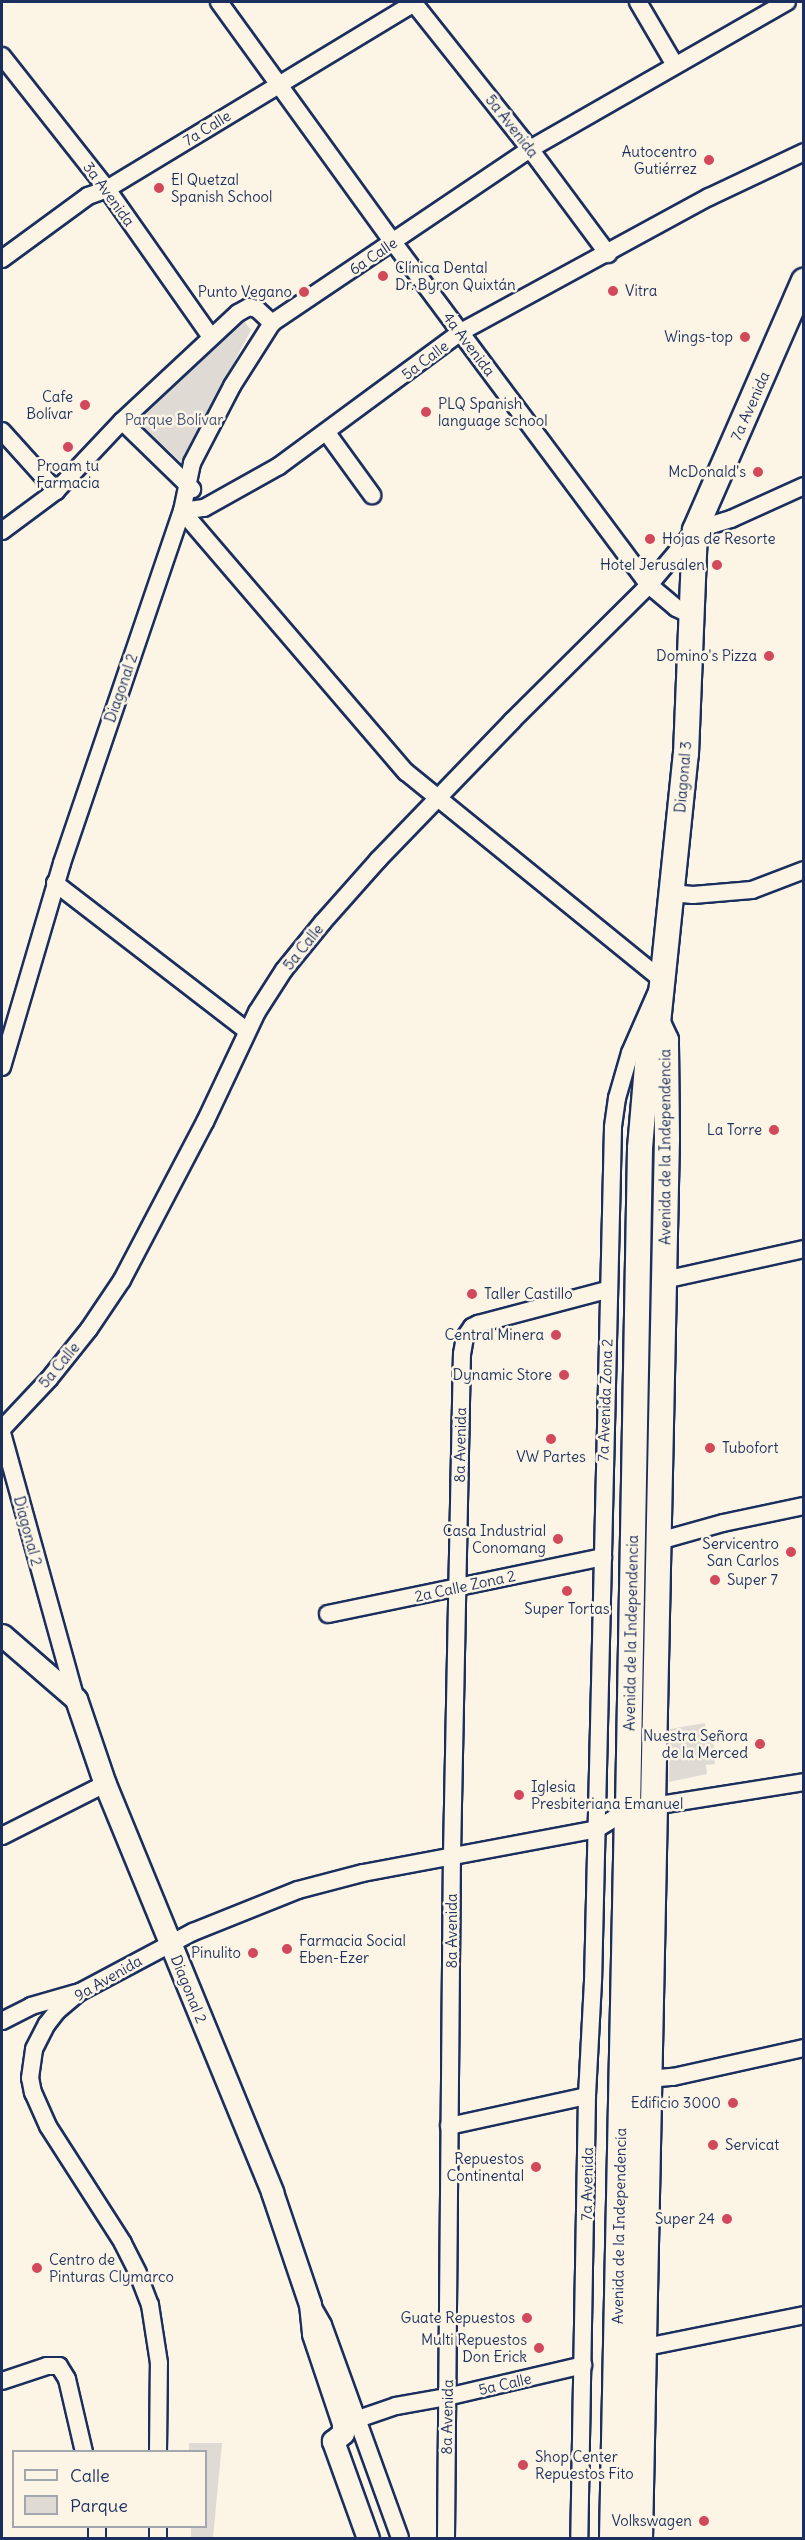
<!DOCTYPE html>
<html>
<head>
<meta charset="utf-8">
<style>
  body { margin:0 }
  #map { position:relative; width:805px; height:2540px; overflow:hidden; background:#fcf5e5; font-family:Delius,sans-serif }
  div>[style] { position:absolute }
  .green>* { inset:0; background:#dfdbd4 }
  .roads { filter:drop-shadow(2px 0 #1b2f5e) drop-shadow(-2px 0 #1b2f5e) drop-shadow(0 2px #1b2f5e) drop-shadow(0 -2px #1b2f5e) }
  .minor>* { height:16px; margin:-8px; padding:0 8px; transform-origin:8px; border-radius:8px; background:#fcf5e5 }
  .tertiary>* { height:21px; margin:-10.5px; padding:0 10.5px; transform-origin:10.5px; border-radius:10.5px; background:#fcf5e5 }
  .secondary>* { height:24px; margin:-12px; padding:0 12px; transform-origin:12px; border-radius:12px; background:#fcf5e5 }
  .primary>* { height:27px; margin:-13.5px; padding:0 13.5px; transform-origin:13.5px; border-radius:13.5px; background:#fcf5e5 }
  .dots>* { width:16px; height:16px; translate:-50% -50%; box-sizing:border-box; border:3px solid #fcf5e5; border-radius:50% }
  span { translate:-50% -50%; white-space:nowrap; text-align:center; line-height:1.15; -webkit-text-stroke:5px #fcf5e5; paint-order:stroke }
  .street-label { font-size:15px; color:#1b2f5e }
  .poi-label { font-size:15px; color:#1b2f5e }
  .right { translate:-100% -50%; text-align:right }
  .left { translate:0 -50%; text-align:left }
  .park-label { font-size:15px; color:#425176 }
  .frame { position:absolute; inset:0; border:3px solid #1b2f5e; pointer-events:none }
  .legend { position:absolute; left:12px; top:2450px; width:195px; height:78px; box-sizing:border-box; background:#fcf5e5; border:2px solid #a2a6af; margin:0; padding:8px 10px; list-style:none; font-size:18px; color:#1b2f5e }
  .legend li { display:flex; align-items:center; gap:12px; height:30px }
  .legend b { width:30px; border:2px solid #a2a6af }
</style>
</head>
<body>
<div id="map">
  <div class="green">
    <i style="clip-path:polygon(244px 321px,251px 330px,181px 462px,137px 421px)"></i>
    <i style="clip-path:polygon(705px 1723px,706px 1732px,713px 1732px,715px 1764px,706px 1765px,707px 1774px,669px 1782px,670px 1729px)"></i>
    <i style="clip-path:polygon(189px 2443px,222px 2443px,213px 2538px,191px 2538px,191px 2527px,206px 2526px,206px 2452px,189px 2451px)"></i>
  </div>
  <div class="roads">
    <div class="minor">
      <i style="left:219px;top:2px;width:296px;rotate:54.1deg"></i>
      <i style="left:393px;top:242px;width:428px;rotate:53.3deg"></i>
      <i style="left:649px;top:585px;width:35px;rotate:40deg"></i>
      <i style="left:676px;top:608px;width:17px;rotate:25deg"></i>
      <i style="left:413px;top:2px;width:188px;rotate:51.5deg"></i>
      <i style="left:530px;top:149px;width:131px;rotate:53.4deg"></i>
      <i style="left:638px;top:2px;width:73px;rotate:59.6deg"></i>
      <i style="left:2px;top:56px;width:169px;rotate:51.7deg"></i>
      <i style="left:107px;top:189px;width:181px;rotate:54.9deg"></i>
      <i style="left:2px;top:259px;width:107px;rotate:-36.2deg"></i>
      <i style="left:88px;top:196px;width:20px;rotate:-20deg"></i>
      <i style="left:107px;top:189px;width:361px;rotate:-31.2deg"></i>
      <i style="left:122px;top:421px;width:98px;rotate:44.2deg"></i>
      <i style="left:2px;top:431px;width:81px;rotate:48deg"></i>
      <i style="left:327px;top:433px;width:77px;rotate:54deg"></i>
      <i style="left:182px;top:511px;width:344px;rotate:49.4deg"></i>
      <i style="left:406px;top:772px;width:330px;rotate:39.1deg"></i>
      <i style="left:662px;top:980px;width:80px;rotate:113.7deg"></i>
      <i style="left:630px;top:1053px;width:47px;rotate:106.1deg"></i>
      <i style="left:617px;top:1098px;width:30px;rotate:98deg"></i>
      <i style="left:613px;top:1128px;width:853px;rotate:91.34deg"></i>
      <i style="left:593px;top:1981px;width:115px;rotate:93deg"></i>
      <i style="left:587px;top:2096px;width:442px;rotate:91deg"></i>
      <i style="left:182px;top:511px;width:22px;rotate:-8deg"></i>
      <i style="left:204px;top:508px;width:86px;rotate:-29.2deg"></i>
      <i style="left:279px;top:466px;width:226px;rotate:-36.4deg"></i>
      <i style="left:461px;top:332px;width:282px;rotate:-28.6deg"></i>
      <i style="left:709px;top:197px;width:105px;rotate:-25.3deg"></i>
      <i style="left:2px;top:531px;width:67px;rotate:-36.5deg"></i>
      <i style="left:56px;top:491px;width:96px;rotate:-46.7deg"></i>
      <i style="left:122px;top:421px;width:158px;rotate:-43deg"></i>
      <i style="left:238px;top:313px;width:13px;rotate:-29deg"></i>
      <i style="left:249px;top:307px;width:8px;rotate:14deg"></i>
      <i style="left:257px;top:309px;width:21px;rotate:43deg"></i>
      <i style="left:55px;top:883px;width:242px;rotate:37.6deg"></i>
      <i style="left:671px;top:893px;width:22px;rotate:5deg"></i>
      <i style="left:693px;top:895px;width:59px;rotate:-4.8deg"></i>
      <i style="left:752px;top:890px;width:56px;rotate:-21deg"></i>
      <i style="left:2px;top:1067px;width:213px;rotate:-73.6deg"></i>
      <i style="left:62px;top:863px;width:372px;rotate:-71.2deg"></i>
      <i style="left:182px;top:511px;width:49px;rotate:-78.2deg"></i>
      <i style="left:192px;top:463px;width:87px;rotate:-62.5deg"></i>
      <i style="left:232px;top:386px;width:75px;rotate:-57.6deg"></i>
      <i style="left:272px;top:323px;width:311px;rotate:-34deg"></i>
      <i style="left:530px;top:149px;width:296px;rotate:-29.8deg"></i>
      <i style="left:664px;top:1280px;width:143px;rotate:-12.5deg"></i>
      <i style="left:2px;top:1429px;width:69px;rotate:-46.8deg"></i>
      <i style="left:49px;top:1379px;width:64px;rotate:-51.3deg"></i>
      <i style="left:89px;top:1329px;width:59px;rotate:-56deg"></i>
      <i style="left:122px;top:1280px;width:178px;rotate:-62.3deg"></i>
      <i style="left:205px;top:1122px;width:122px;rotate:-64.7deg"></i>
      <i style="left:257px;top:1012px;width:50px;rotate:-57.3deg"></i>
      <i style="left:284px;top:970px;width:62px;rotate:-50.9deg"></i>
      <i style="left:323px;top:922px;width:83px;rotate:-48.4deg"></i>
      <i style="left:378px;top:860px;width:193px;rotate:-46deg"></i>
      <i style="left:512px;top:721px;width:193px;rotate:-44.8deg"></i>
      <i style="left:649px;top:585px;width:72px;rotate:-50.1deg"></i>
      <i style="left:695px;top:530px;width:38px;rotate:-17deg"></i>
      <i style="left:731px;top:519px;width:80px;rotate:-24.3deg"></i>
      <i style="left:2px;top:1433px;width:276px;rotate:74.5deg"></i>
      <i style="left:659px;top:1541px;width:66px;rotate:-15.7deg"></i>
      <i style="left:723px;top:1523px;width:83px;rotate:-11.9deg"></i>
      <i style="left:328px;top:1614px;width:281px;rotate:-11.7deg"></i>
      <i style="left:2px;top:1836px;width:115px;rotate:-26.8deg"></i>
      <i style="left:2px;top:2021px;width:33px;rotate:-27deg"></i>
      <i style="left:31px;top:2006px;width:47px;rotate:-16.1deg"></i>
      <i style="left:648px;top:2079px;width:25px;rotate:-5deg"></i>
      <i style="left:673px;top:2077px;width:134px;rotate:-12.5deg"></i>
      <i style="left:449px;top:2126px;width:141px;rotate:-12.3deg"></i>
      <i style="left:311px;top:2304px;width:24px;rotate:60deg"></i>
      <i style="left:323px;top:2325px;width:226px;rotate:70.1deg"></i>
      <i style="left:641px;top:2348px;width:166px;rotate:-11.4deg"></i>
      <i style="left:2px;top:2381px;width:47px;rotate:-18.4deg"></i>
      <i style="left:47px;top:2366px;width:12px"></i>
      <i style="left:59px;top:2366px;width:15px;rotate:58deg"></i>
      <i style="left:67px;top:2379px;width:75px;rotate:76.9deg"></i>
      <i style="left:358px;top:2419px;width:40px;rotate:-18.9deg"></i>
      <i style="left:396px;top:2406px;width:52px;rotate:-10deg"></i>
      <i style="left:447px;top:2397px;width:140px;rotate:-13.2deg"></i>
      <i style="left:158px;top:2452px;width:89px;rotate:-89.4deg"></i>
      <i style="left:159px;top:2363px;width:59px;rotate:-98.8deg"></i>
      <i style="left:150px;top:2305px;width:34px;rotate:-111deg"></i>
      <i style="left:138px;top:2273px;width:34px;rotate:-117deg"></i>
      <i style="left:123px;top:2243px;width:139px;rotate:-122.7deg"></i>
      <i style="left:48px;top:2126px;width:36px;rotate:-114deg"></i>
      <i style="left:33px;top:2093px;width:15px;rotate:-101deg"></i>
      <i style="left:30px;top:2078px;width:29px;rotate:-82deg"></i>
      <i style="left:34px;top:2049px;width:28px;rotate:-63deg"></i>
      <i style="left:47px;top:2024px;width:16px;rotate:-52deg"></i>
      <i style="left:57px;top:2011px;width:30px;rotate:-40deg"></i>
      <i style="left:80px;top:1992px;width:128px;rotate:-28deg"></i>
      <i style="left:193px;top:1932px;width:113px;rotate:-21.8deg"></i>
      <i style="left:298px;top:1890px;width:67px;rotate:-14.7deg"></i>
      <i style="left:363px;top:1873px;width:238px;rotate:-10.6deg"></i>
      <i style="left:597px;top:1829px;width:36px;rotate:-32deg"></i>
      <i style="left:628px;top:1810px;width:178px;rotate:-9deg"></i>
      <i style="left:97px;top:2538px;width:12px;rotate:-90deg"></i>
      <i style="left:158px;top:2538px;width:12px;rotate:-90deg"></i>
      <i style="left:446px;top:2538px;width:683px;rotate:-89.5deg"></i>
      <i style="left:452px;top:1855px;width:501px;rotate:-88.86deg"></i>
      <i style="left:462px;top:1354px;width:17px;rotate:-80deg"></i>
      <i style="left:465px;top:1337px;width:12px;rotate:-55deg"></i>
      <i style="left:472px;top:1327px;width:7px;rotate:-27deg"></i>
      <i style="left:478px;top:1324px;width:133px;rotate:-14.8deg"></i>
    </div>
    <div class="tertiary">
      <i style="left:2px;top:1635px;width:98px;rotate:40.9deg"></i>
      <i style="left:76px;top:1699px;width:90px;rotate:71.2deg"></i>
      <i style="left:105px;top:1784px;width:441px;rotate:67.7deg"></i>
      <i style="left:272px;top:2192px;width:118px;rotate:71.3deg"></i>
      <i style="left:310px;top:2304px;width:30px;rotate:84deg"></i>
      <i style="left:313px;top:2334px;width:94px;rotate:71.4deg"></i>
      <i style="left:343px;top:2423px;width:10px;rotate:90deg"></i>
      <i style="left:343px;top:2433px;width:13px;rotate:141deg"></i>
      <i style="left:333px;top:2441px;width:103px;rotate:70.2deg"></i>
    </div>
    <div class="secondary">
      <i style="left:653px;top:1806px;width:666px;rotate:-88.8deg"></i>
      <i style="left:667px;top:1140px;width:100px;rotate:-90.6deg"></i>
      <i style="left:666px;top:1040px;width:19px;rotate:-115deg"></i>
      <i style="left:628px;top:1810px;width:662px;rotate:-88.96deg"></i>
      <i style="left:640px;top:1148px;width:106px;rotate:-85.1deg"></i>
      <i style="left:649px;top:1042px;width:21px;rotate:-65deg"></i>
      <i style="left:658px;top:1023px;width:270px;rotate:-84.1deg"></i>
      <i style="left:686px;top:754px;width:224px;rotate:-87.7deg"></i>
      <i style="left:695px;top:530px;width:272px;rotate:-66.4deg"></i>
    </div>
    <div class="primary">
      <i style="left:613px;top:2538px;width:728px;rotate:-88.82deg"></i>
      <i style="left:638px;top:2538px;width:732px;rotate:-88.83deg"></i>
    </div>
  </div>
  <div class="dots">
    <i style="left:709px;top:160px;background:#d1495b"></i>
    <i style="left:159px;top:188px;background:#d1495b"></i>
    <i style="left:383px;top:276px;background:#d1495b"></i>
    <i style="left:613px;top:291px;background:#d1495b"></i>
    <i style="left:304px;top:292px;background:#d1495b"></i>
    <i style="left:745px;top:337px;background:#d1495b"></i>
    <i style="left:85px;top:405px;background:#d1495b"></i>
    <i style="left:426px;top:412px;background:#d1495b"></i>
    <i style="left:68px;top:447px;background:#d1495b"></i>
    <i style="left:758px;top:472px;background:#d1495b"></i>
    <i style="left:650px;top:539px;background:#d1495b"></i>
    <i style="left:717px;top:565px;background:#d1495b"></i>
    <i style="left:769px;top:656px;background:#d1495b"></i>
    <i style="left:774px;top:1130px;background:#d1495b"></i>
    <i style="left:472px;top:1294px;background:#d1495b"></i>
    <i style="left:556px;top:1335px;background:#d1495b"></i>
    <i style="left:564px;top:1375px;background:#d1495b"></i>
    <i style="left:551px;top:1439px;background:#d1495b"></i>
    <i style="left:710px;top:1448px;background:#d1495b"></i>
    <i style="left:558px;top:1539px;background:#d1495b"></i>
    <i style="left:791px;top:1552px;background:#d1495b"></i>
    <i style="left:715px;top:1580px;background:#d1495b"></i>
    <i style="left:567px;top:1591px;background:#d1495b"></i>
    <i style="left:760px;top:1744px;background:#d1495b"></i>
    <i style="left:519px;top:1795px;background:#d1495b"></i>
    <i style="left:287px;top:1949px;background:#d1495b"></i>
    <i style="left:253px;top:1953px;background:#d1495b"></i>
    <i style="left:733px;top:2103px;background:#d1495b"></i>
    <i style="left:713px;top:2145px;background:#d1495b"></i>
    <i style="left:536px;top:2167px;background:#d1495b"></i>
    <i style="left:727px;top:2219px;background:#d1495b"></i>
    <i style="left:37px;top:2268px;background:#d1495b"></i>
    <i style="left:527px;top:2318px;background:#d1495b"></i>
    <i style="left:539px;top:2348px;background:#d1495b"></i>
    <i style="left:523px;top:2465px;background:#d1495b"></i>
    <i style="left:704px;top:2521px;background:#d1495b"></i>
  </div>
  <div class="street-label">
    <span style="left:512px;top:126px;rotate:52deg">5a Avenida</span>
    <span style="left:207px;top:128px;rotate:-32deg">7a Calle</span>
    <span style="left:109px;top:194px;rotate:54deg">3a Avenida</span>
    <span style="left:373px;top:256px;rotate:-34deg">6a Calle</span>
    <span style="left:469px;top:344px;rotate:53deg">4a Avenida</span>
    <span style="left:425px;top:360px;rotate:-37deg">5a Calle</span>
    <span style="left:750px;top:406px;rotate:-66deg">7a Avenida</span>
    <span style="left:121px;top:688px;rotate:-71deg">Diagonal 2</span>
    <span style="left:683px;top:777px;rotate:-85deg">Diagonal 3</span>
    <span style="left:303px;top:947px;rotate:-51deg">5a Calle</span>
    <span style="left:665px;top:1147px;rotate:-90deg">Avenida de la Independencia</span>
    <span style="left:59px;top:1365px;rotate:-50deg">5a Calle</span>
    <span style="left:605px;top:1400px;rotate:-88deg">7a Avenida Zona 2</span>
    <span style="left:460px;top:1445px;rotate:-89deg">8a Avenida</span>
    <span style="left:28px;top:1531px;rotate:75deg">Diagonal 2</span>
    <span style="left:465px;top:1586px;rotate:-12deg">2a Calle Zona 2</span>
    <span style="left:631px;top:1633px;rotate:-89deg">Avenida de la Independencia</span>
    <span style="left:452px;top:1931px;rotate:-90deg">8a Avenida</span>
    <span style="left:108px;top:1978px;rotate:-30deg">9a Avenida</span>
    <span style="left:189px;top:1989px;rotate:68deg">Diagonal 2</span>
    <span style="left:587px;top:2184px;rotate:-89deg">7a Avenida</span>
    <span style="left:619px;top:2226px;rotate:-89deg">Avenida de la Independencia</span>
    <span style="left:505px;top:2384px;rotate:-13deg">5a Calle</span>
    <span style="left:447px;top:2417px;rotate:-89deg">8a Avenida</span>
  </div>
  <div class="poi-label">
    <span class="right" style="left:697px;top:160px">Autocentro<br>Gutiérrez</span>
    <span class="left" style="left:171px;top:188px">El Quetzal<br>Spanish School</span>
    <span class="left" style="left:395px;top:276px">Clínica Dental<br>Dr. Byron Quixtán</span>
    <span class="left" style="left:625px;top:291px">Vitra</span>
    <span class="right" style="left:292px;top:292px">Punto Vegano</span>
    <span class="right" style="left:733px;top:337px">Wings-top</span>
    <span class="right" style="left:73px;top:405px">Cafe<br>Bolívar</span>
    <span class="left" style="left:438px;top:412px">PLQ Spanish<br>language school</span>
    <span style="left:68px;top:474px">Proam tu<br>Farmacia</span>
    <span class="right" style="left:746px;top:472px">McDonald's</span>
    <span class="left" style="left:662px;top:539px">Hojas de Resorte</span>
    <span class="right" style="left:705px;top:565px">Hotel Jerusalen</span>
    <span class="right" style="left:757px;top:656px">Domino's Pizza</span>
    <span class="right" style="left:762px;top:1130px">La Torre</span>
    <span class="left" style="left:484px;top:1294px">Taller Castillo</span>
    <span class="right" style="left:544px;top:1335px">Central Minera</span>
    <span class="right" style="left:552px;top:1375px">Dynamic Store</span>
    <span class="left" style="left:722px;top:1448px">Tubofort</span>
    <span style="left:551px;top:1457px">VW Partes</span>
    <span class="right" style="left:546px;top:1539px">Casa Industrial<br>Conomang</span>
    <span class="right" style="left:779px;top:1552px">Servicentro<br>San Carlos</span>
    <span class="left" style="left:727px;top:1580px">Super 7</span>
    <span style="left:567px;top:1609px">Super Tortas</span>
    <span class="right" style="left:748px;top:1744px">Nuestra Señora<br>de la Merced</span>
    <span class="left" style="left:531px;top:1795px">Iglesia<br>Presbiteriana Emanuel</span>
    <span class="left" style="left:299px;top:1949px">Farmacia Social<br>Eben-Ezer</span>
    <span class="right" style="left:241px;top:1953px">Pinulito</span>
    <span class="right" style="left:721px;top:2103px">Edificio 3000</span>
    <span class="left" style="left:725px;top:2145px">Servicat</span>
    <span class="right" style="left:524px;top:2167px">Repuestos<br>Continental</span>
    <span class="right" style="left:715px;top:2219px">Super 24</span>
    <span class="left" style="left:49px;top:2268px">Centro de<br>Pinturas Clymarco</span>
    <span class="right" style="left:515px;top:2318px">Guate Repuestos</span>
    <span class="right" style="left:527px;top:2348px">Multi Repuestos<br>Don Erick</span>
    <span class="left" style="left:535px;top:2465px">Shop Center<br>Repuestos Fito</span>
    <span class="right" style="left:692px;top:2521px">Volkswagen</span>
  </div>
  <div class="park-label">
    <span style="left:174px;top:420px">Parque Bolívar</span>
  </div>
  <div class="frame"></div>
  <ul class="legend">
  <li><b style="height:8px;background:#fcf5e5"></b>Calle</li>
  <li><b style="height:16px;background:#dfdbd4"></b>Parque</li>
  </ul>
</div>
</body>
</html>
